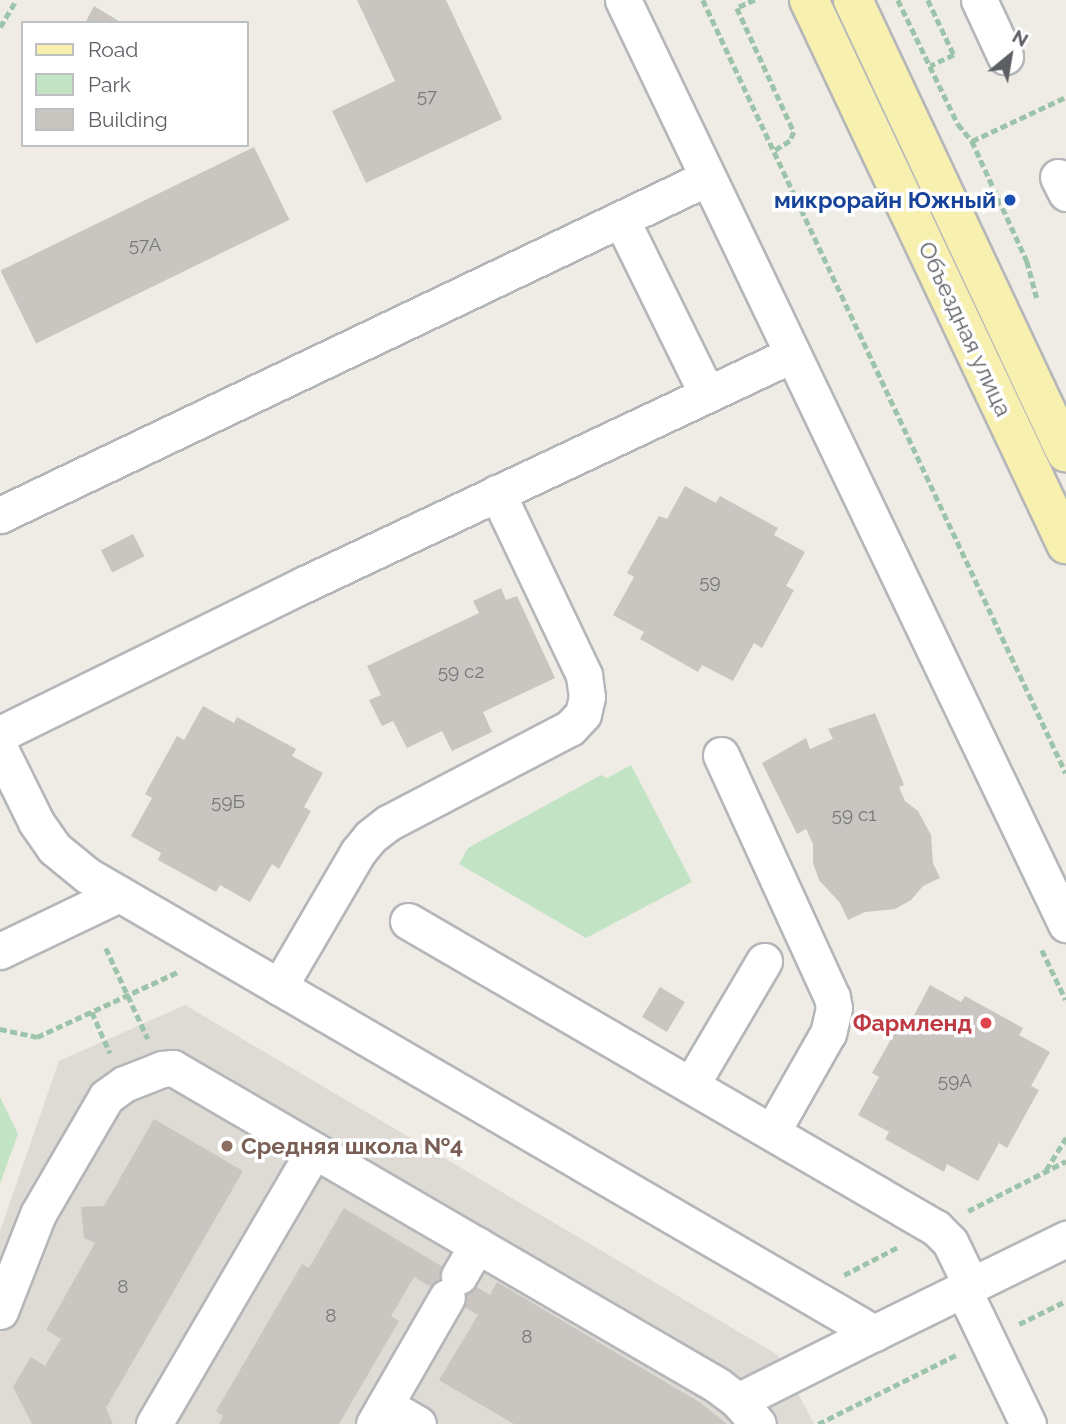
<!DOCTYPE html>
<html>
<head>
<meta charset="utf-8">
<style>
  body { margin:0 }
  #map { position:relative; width:1066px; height:1424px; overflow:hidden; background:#eeece5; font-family:Raleway,sans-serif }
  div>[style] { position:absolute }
  .education>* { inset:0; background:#dddbd3 }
  .green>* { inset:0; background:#c3e3c5 }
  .building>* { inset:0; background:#c9c6c2; transform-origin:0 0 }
  .path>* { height:4.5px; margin-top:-2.25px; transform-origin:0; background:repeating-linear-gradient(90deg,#9cc4aa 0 7px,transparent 0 10.5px) }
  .roads { filter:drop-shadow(2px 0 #b5b6ba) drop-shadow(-2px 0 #b5b6ba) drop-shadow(0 2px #b5b6ba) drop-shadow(0 -2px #b5b6ba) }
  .minor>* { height:35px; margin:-17.5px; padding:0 17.5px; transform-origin:17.5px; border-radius:17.5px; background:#fff }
  .major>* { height:38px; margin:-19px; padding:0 19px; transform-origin:19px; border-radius:19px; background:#f8f0af }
  .dots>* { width:19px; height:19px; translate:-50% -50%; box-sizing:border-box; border:4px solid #fff; border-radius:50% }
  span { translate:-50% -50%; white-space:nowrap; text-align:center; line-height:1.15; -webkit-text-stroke:7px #fff; paint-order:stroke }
  .number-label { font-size:19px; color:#77797c }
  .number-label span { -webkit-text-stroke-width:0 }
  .transit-label { font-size:23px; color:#164399; font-weight:700 }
  .right { translate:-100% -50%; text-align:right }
  .street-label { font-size:23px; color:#5c5f64 }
  .health-label { font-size:23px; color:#be3a42; font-weight:700 }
  .education-label { font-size:23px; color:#785e54; font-weight:700 }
  .left { translate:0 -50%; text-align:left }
  .legend { position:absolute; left:21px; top:21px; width:228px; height:126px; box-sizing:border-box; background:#fff; border:2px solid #bebfc1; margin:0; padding:9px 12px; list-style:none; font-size:21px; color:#5c5f64 }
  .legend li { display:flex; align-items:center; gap:14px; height:35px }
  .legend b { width:35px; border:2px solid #bebfc1 }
  .north { position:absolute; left:975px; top:21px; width:70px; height:70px; -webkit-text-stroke:5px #fff; paint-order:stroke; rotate:30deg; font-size:19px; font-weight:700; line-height:28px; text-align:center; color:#5c5f64 }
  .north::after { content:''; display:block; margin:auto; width:24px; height:32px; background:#5c5f64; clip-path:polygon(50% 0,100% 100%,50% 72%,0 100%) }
</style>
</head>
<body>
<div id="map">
  <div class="education">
    <i style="clip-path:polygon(185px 1005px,778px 1355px,814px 1424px,0 1424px,0 1231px,59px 1061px)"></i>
  </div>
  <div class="green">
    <i style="clip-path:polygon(631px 765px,692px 882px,586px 938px,459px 864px,468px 848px,601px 775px,607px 778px)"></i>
    <i style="clip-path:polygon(0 1097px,18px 1134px,0 1184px)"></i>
  </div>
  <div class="building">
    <i style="clip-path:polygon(357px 0,446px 0,502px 119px,366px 183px,332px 111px,395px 81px)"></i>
    <i style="clip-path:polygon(94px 6px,122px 23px,85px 23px)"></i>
    <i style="left:254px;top:147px;width:81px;height:282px;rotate:64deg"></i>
    <i style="clip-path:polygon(685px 486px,716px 503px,720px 496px,778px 528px,774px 535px,805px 552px,786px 586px,794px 590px,762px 648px,754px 643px,733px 681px,702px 665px,698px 672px,640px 639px,644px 632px,613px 615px,634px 577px,627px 573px,659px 516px,667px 519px)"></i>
    <i style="left:133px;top:534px;width:25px;height:36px;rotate:63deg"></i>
    <i style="clip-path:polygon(501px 588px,506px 600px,517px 596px,555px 678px,483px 712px,492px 732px,452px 751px,442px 731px,407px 748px,393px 721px,382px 726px,369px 700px,381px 695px,367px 666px,479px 613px,473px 601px)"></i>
    <i style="clip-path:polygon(203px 706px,234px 723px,237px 717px,296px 749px,292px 756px,323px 773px,304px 807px,311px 811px,279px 869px,272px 864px,250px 902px,220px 885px,216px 892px,158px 860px,161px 853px,131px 836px,152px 798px,145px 794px,177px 736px,184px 740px)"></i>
    <i style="clip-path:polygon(875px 713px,904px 785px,899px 787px,905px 801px,918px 811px,931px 835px,933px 863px,940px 878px,923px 886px,911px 900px,895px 909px,865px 912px,848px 920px,840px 903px,819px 880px,813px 863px,813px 844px,806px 829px,797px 834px,762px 763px,806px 738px,810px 749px,833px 739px,828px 729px)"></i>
    <i style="clip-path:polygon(930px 985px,961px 1002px,965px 996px,1023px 1028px,1019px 1035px,1050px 1052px,1031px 1086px,1039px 1090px,1007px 1148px,999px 1143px,978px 1181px,947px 1164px,944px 1172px,885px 1139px,889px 1132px,858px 1115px,879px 1077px,872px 1073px,904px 1016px,912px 1019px)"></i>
    <i style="left:660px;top:987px;width:29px;height:35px;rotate:31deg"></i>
    <i style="clip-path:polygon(154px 1119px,243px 1171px,106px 1408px,113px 1424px,32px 1424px,13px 1387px,31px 1357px,45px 1366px,61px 1339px,46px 1330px,95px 1243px,84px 1238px,81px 1207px,104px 1206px)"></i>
    <i style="clip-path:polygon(344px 1208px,490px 1295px,497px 1282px,701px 1403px,727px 1424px,514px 1424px,439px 1380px,478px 1315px,414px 1277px,391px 1316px,399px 1321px,339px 1424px,219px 1424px,223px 1416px,216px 1411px,302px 1264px,309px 1268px)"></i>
  </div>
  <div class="path">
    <i style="left:703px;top:0;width:854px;rotate:64.85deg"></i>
    <i style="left:755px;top:0;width:20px;rotate:156deg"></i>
    <i style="left:737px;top:8px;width:136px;rotate:65.3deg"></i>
    <i style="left:794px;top:132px;width:10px;rotate:114deg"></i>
    <i style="left:790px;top:141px;width:19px;rotate:148deg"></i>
    <i style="left:898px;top:0;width:138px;rotate:64.2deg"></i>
    <i style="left:958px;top:124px;width:22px;rotate:51deg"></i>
    <i style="left:972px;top:141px;width:132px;rotate:65.4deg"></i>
    <i style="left:1027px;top:261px;width:38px;rotate:75deg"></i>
    <i style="left:928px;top:0;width:61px;rotate:64.7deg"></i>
    <i style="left:954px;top:55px;width:26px;rotate:155deg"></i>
    <i style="left:0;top:27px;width:31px;rotate:-59deg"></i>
    <i style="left:972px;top:141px;width:104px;rotate:-25.1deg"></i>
    <i style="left:106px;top:948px;width:100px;rotate:65.2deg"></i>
    <i style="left:1042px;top:950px;width:55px;rotate:64.4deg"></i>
    <i style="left:92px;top:1012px;width:45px;rotate:66.3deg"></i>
    <i style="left:0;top:1029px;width:38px;rotate:12deg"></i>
    <i style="left:37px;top:1037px;width:157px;rotate:-24.8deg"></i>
    <i style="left:1046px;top:1170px;width:38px;rotate:-58deg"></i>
    <i style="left:968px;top:1211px;width:110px;rotate:-27deg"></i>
    <i style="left:844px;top:1275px;width:61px;rotate:-27.4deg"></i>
    <i style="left:1019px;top:1324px;width:52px;rotate:-26.1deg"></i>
    <i style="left:818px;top:1424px;width:157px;rotate:-26.6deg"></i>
  </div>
  <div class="roads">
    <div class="minor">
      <i style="left:623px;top:0;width:1025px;rotate:64.39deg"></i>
      <i style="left:979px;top:0;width:62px;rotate:65.1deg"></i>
      <i style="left:1058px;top:177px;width:18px;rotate:63deg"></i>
      <i style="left:621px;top:219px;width:195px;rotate:63.8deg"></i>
      <i style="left:0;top:515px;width:783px;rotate:-25.49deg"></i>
      <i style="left:0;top:734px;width:340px;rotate:-26.2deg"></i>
      <i style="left:305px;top:584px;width:537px;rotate:-25.23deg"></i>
      <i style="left:0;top:749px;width:81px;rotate:63.7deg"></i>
      <i style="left:36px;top:822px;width:32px;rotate:55deg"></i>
      <i style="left:54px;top:848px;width:43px;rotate:39.3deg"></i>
      <i style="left:87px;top:875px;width:911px;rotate:30.2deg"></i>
      <i style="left:874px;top:1333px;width:214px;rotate:-26.1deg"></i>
      <i style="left:721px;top:755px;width:266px;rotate:65.4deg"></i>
      <i style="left:832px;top:997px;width:11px;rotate:80deg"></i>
      <i style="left:834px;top:1008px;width:26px;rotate:103deg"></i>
      <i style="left:828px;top:1033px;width:114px;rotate:119.5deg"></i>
      <i style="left:408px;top:921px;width:611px;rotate:30.18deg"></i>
      <i style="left:936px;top:1228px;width:20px;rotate:45deg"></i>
      <i style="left:950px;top:1242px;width:48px;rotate:64deg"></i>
      <i style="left:0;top:951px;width:132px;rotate:-25.6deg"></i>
      <i style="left:279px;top:987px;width:156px;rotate:-59.7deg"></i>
      <i style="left:358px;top:852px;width:19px;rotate:-51deg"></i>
      <i style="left:370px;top:837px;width:23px;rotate:-38deg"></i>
      <i style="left:388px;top:823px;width:205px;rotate:-27.6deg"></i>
      <i style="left:570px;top:728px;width:19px;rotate:-47deg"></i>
      <i style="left:583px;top:714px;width:17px;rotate:-77deg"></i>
      <i style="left:587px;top:697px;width:22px;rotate:-98deg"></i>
      <i style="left:584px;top:675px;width:202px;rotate:-115.5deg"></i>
      <i style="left:691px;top:1085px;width:144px;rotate:-59.5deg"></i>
      <i style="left:459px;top:1276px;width:36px;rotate:-60deg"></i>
      <i style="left:963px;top:1289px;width:150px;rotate:64.3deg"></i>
      <i style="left:0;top:1311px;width:104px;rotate:-68.6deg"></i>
      <i style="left:38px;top:1214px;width:135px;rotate:-59.8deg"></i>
      <i style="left:106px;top:1097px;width:22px;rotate:-36deg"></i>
      <i style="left:124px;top:1084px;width:41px;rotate:-21.5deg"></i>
      <i style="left:162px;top:1069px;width:11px;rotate:-5deg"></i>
      <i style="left:173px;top:1068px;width:630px;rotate:30.23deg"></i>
      <i style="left:717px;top:1385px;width:26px;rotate:37deg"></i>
      <i style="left:738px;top:1401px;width:30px;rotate:49deg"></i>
      <i style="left:738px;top:1401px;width:152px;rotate:-26.6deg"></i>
      <i style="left:385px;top:1405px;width:38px;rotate:30deg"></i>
      <i style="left:154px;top:1424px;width:317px;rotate:-59.7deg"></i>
      <i style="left:374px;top:1424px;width:146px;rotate:-60.1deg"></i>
    </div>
    <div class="major">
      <i style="left:809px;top:0;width:602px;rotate:64.71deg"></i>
      <i style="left:853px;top:0;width:500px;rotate:64.8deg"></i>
    </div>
  </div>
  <div class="dots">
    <i style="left:1010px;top:200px;background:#1a4fb4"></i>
    <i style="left:986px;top:1023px;background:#e0444e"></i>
    <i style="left:227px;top:1146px;background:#8d6e63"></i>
  </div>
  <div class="number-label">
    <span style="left:427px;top:96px">57</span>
    <span style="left:145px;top:245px">57А</span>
    <span style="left:710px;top:582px">59</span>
    <span style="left:461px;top:672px">59 с2</span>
    <span style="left:228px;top:802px">59Б</span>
    <span style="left:854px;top:815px">59 с1</span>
    <span style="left:955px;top:1081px">59А</span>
    <span style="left:123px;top:1287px">8</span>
    <span style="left:331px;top:1316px">8</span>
    <span style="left:527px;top:1337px">8</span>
  </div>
  <div class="transit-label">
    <span class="right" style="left:996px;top:200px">микрорайн Южный</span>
  </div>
  <div class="street-label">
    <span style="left:965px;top:329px;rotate:65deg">Объездная улица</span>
  </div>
  <div class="health-label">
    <span class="right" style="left:972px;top:1023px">Фармленд</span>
  </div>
  <div class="education-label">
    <span class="left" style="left:241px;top:1146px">Средняя школа №4</span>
  </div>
  <ul class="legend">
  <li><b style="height:9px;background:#f8f0af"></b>Road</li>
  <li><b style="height:19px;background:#c3e3c5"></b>Park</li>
  <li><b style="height:19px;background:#c9c6c2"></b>Building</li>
  </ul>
  <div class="north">N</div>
</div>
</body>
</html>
